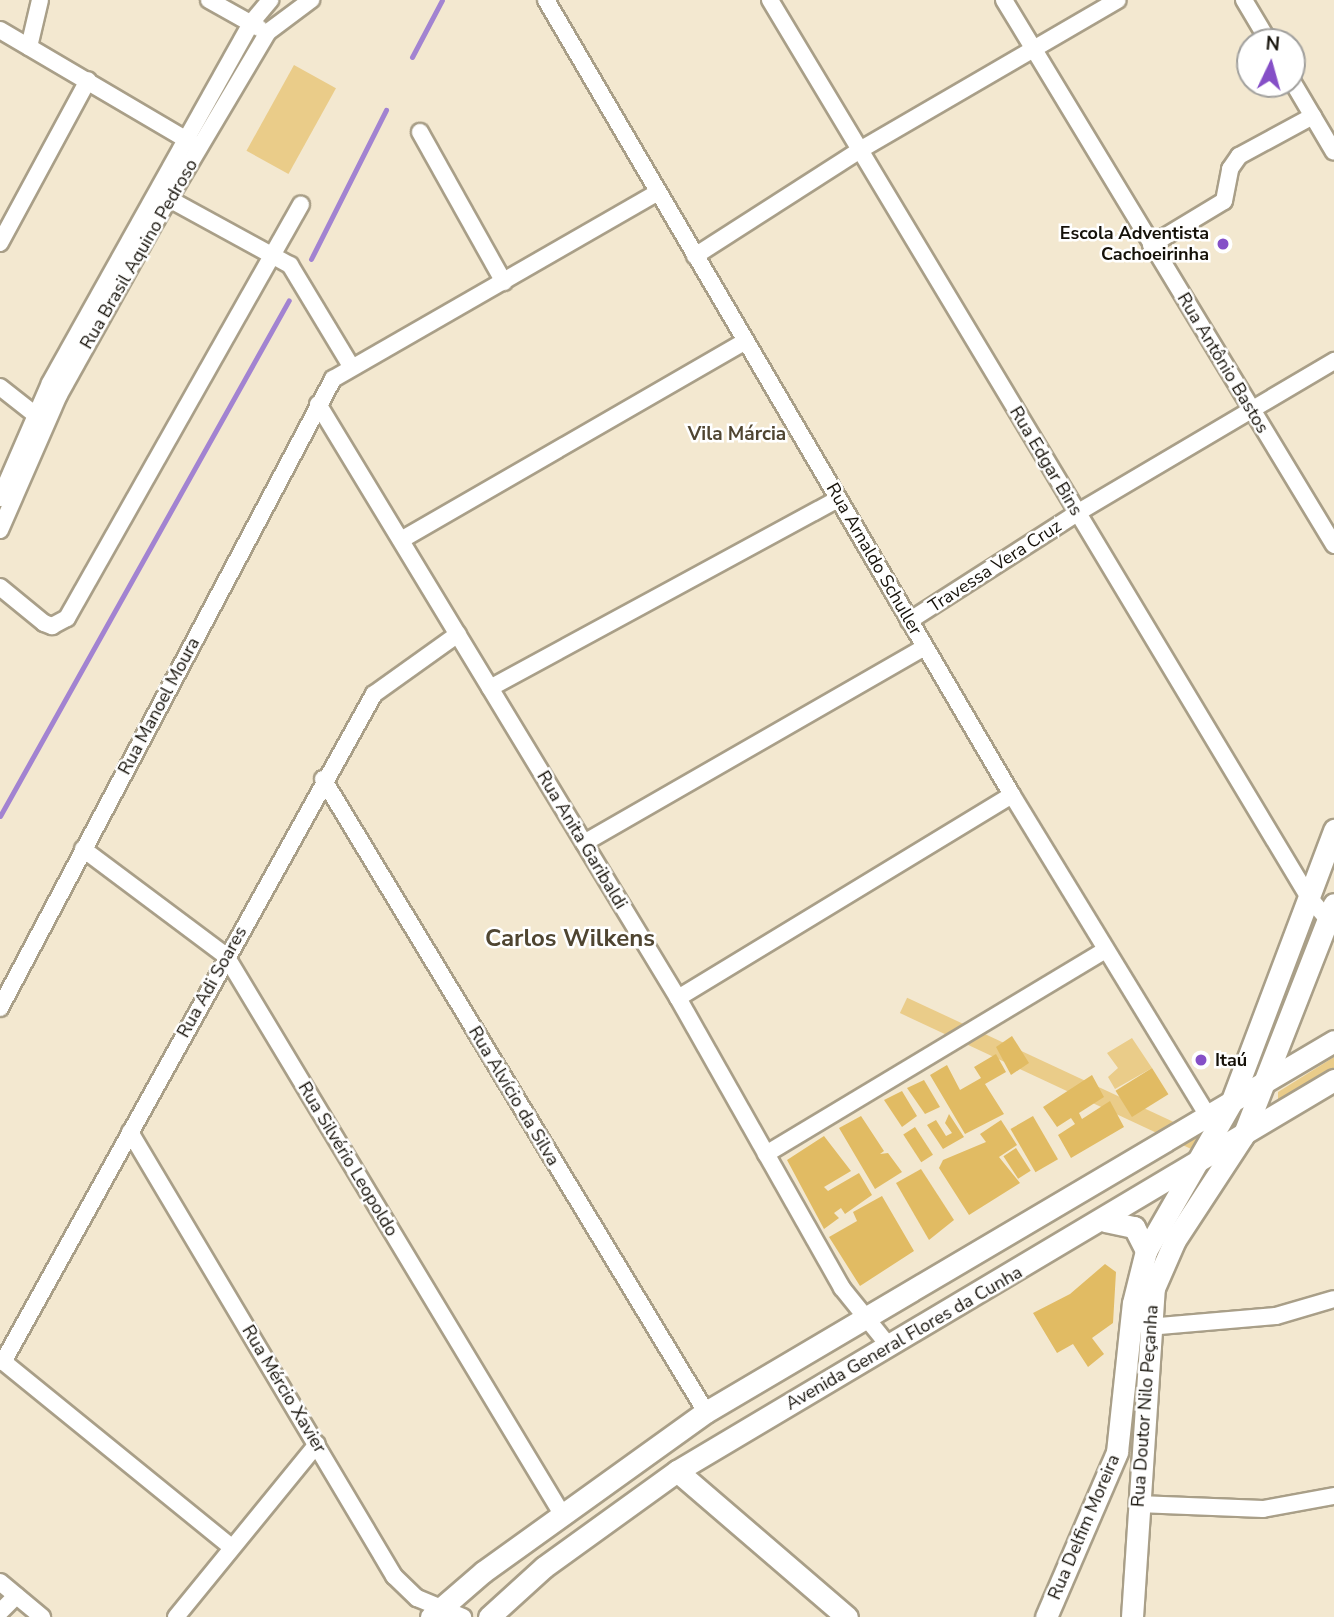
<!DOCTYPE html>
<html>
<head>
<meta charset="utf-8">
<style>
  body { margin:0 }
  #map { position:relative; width:1334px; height:1617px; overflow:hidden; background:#f3e8d0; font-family:"Nunito Sans",sans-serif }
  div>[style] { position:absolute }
  .green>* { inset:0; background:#eacc89; transform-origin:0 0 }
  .stream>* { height:5px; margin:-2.5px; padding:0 2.5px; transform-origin:2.5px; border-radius:2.5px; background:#a283d1 }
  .building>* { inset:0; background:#e1bb63; transform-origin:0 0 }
  .roads { filter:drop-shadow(2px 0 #a99f88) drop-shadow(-2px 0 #a99f88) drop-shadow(0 2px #a99f88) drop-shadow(0 -2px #a99f88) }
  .minor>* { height:16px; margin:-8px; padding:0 8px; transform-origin:8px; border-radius:8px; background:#fff }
  .major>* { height:21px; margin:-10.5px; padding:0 10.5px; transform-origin:10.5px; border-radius:10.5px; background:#fff }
  .dots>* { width:19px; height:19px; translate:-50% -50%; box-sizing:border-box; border:4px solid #fff; border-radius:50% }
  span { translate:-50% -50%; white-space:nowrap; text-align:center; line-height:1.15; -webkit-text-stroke:5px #fff; paint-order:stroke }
  .poi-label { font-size:18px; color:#151109; font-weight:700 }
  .right { translate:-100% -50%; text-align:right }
  .left { translate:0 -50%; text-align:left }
  .street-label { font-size:18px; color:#151109 }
  .neighbourhood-label { font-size:19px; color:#4f4531; font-weight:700 }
  .district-label { font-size:24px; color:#4f4531; font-weight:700 }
  .north { position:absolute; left:1236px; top:28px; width:70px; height:70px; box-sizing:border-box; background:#fff; border:2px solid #a1a09d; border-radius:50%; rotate:5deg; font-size:19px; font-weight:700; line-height:28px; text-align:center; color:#151109 }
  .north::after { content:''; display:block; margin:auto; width:24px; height:32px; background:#854fc7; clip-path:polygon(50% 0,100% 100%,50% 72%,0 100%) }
</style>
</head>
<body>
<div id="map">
  <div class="green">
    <i style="left:294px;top:65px;width:48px;height:98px;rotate:29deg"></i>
    <i style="clip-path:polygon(1132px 1038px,1152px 1068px,1115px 1089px,1108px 1077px,1118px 1068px,1107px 1053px)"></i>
    <i style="clip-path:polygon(1334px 1057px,1334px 1069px,1278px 1104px,1278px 1092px)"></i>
    <i style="left:1208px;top:1138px;width:17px;height:332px;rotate:115deg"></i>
  </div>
  <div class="stream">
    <i style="left:412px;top:57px;width:64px;rotate:-62.2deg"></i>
    <i style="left:311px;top:259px;width:167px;rotate:-63.3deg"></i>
    <i style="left:0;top:816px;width:591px;rotate:-60.75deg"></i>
  </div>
  <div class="building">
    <i style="clip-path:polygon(1012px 1036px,1029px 1063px,1011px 1075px,996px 1047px)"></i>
    <i style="clip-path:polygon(996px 1054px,1006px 1072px,985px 1084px,1004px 1114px,965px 1134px,930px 1075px,947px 1065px,960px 1090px,981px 1078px,974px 1067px)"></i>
    <i style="left:1152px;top:1068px;width:31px;height:43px;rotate:58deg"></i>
    <i style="clip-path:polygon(1092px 1075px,1104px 1097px,1079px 1113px,1082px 1119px,1110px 1101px,1124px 1127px,1071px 1158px,1058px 1135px,1075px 1124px,1071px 1118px,1057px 1127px,1043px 1107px)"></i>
    <i style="clip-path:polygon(924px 1080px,940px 1107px,925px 1114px,907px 1088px)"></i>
    <i style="clip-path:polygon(902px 1091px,917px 1116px,902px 1127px,884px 1100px)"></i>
    <i style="clip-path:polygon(949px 1114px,964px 1137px,943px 1149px,927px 1125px,936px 1120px,946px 1136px,952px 1133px,945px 1123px)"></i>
    <i style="clip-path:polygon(861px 1116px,884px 1151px,880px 1154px,888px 1153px,902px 1172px,875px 1189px,839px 1128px)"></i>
    <i style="left:1033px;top:1116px;width:50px;height:26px;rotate:60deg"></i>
    <i style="clip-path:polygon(1001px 1120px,1017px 1145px,999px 1157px,1020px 1183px,969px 1215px,939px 1168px,943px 1160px,986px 1142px,980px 1134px)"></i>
    <i style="left:915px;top:1127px;width:33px;height:14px;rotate:57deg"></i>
    <i style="clip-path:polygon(824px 1136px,851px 1171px,824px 1187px,828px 1191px,859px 1173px,872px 1195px,845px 1214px,841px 1208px,834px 1213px,839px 1218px,824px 1229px,787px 1160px)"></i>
    <i style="left:1016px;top:1148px;width:27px;height:15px;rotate:57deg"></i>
    <i style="clip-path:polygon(921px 1169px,954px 1220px,929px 1240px,896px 1183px)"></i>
    <i style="clip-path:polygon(882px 1196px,914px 1251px,860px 1286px,829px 1237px,857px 1221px,853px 1212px)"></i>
    <i style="clip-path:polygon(1105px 1264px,1116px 1272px,1113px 1323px,1092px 1338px,1104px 1354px,1088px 1367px,1073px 1344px,1057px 1353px,1033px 1313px,1070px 1294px)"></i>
  </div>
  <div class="roads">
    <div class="minor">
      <i style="left:209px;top:0;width:57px;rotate:29.2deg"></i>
      <i style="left:546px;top:0;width:922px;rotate:59.62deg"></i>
      <i style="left:1012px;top:795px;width:376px;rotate:58.6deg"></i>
      <i style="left:770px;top:0;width:1045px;rotate:59.02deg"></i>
      <i style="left:1308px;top:896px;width:30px;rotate:50deg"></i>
      <i style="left:1004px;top:0;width:637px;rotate:58.8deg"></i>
      <i style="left:1244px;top:0;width:49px;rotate:59.2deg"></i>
      <i style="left:0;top:30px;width:229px;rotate:30.5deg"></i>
      <i style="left:29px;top:47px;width:48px;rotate:-76.8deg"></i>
      <i style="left:1292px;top:81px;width:82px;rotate:59.4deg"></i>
      <i style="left:420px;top:132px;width:172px;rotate:60.8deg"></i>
      <i style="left:162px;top:195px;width:146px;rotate:28.7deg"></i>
      <i style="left:290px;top:265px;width:118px;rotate:58.9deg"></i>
      <i style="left:0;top:243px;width:185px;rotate:-61.6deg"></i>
      <i style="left:1151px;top:245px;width:85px;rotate:-31.1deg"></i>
      <i style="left:1224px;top:201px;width:33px;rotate:-79deg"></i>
      <i style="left:1230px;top:169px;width:16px;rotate:-55deg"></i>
      <i style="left:1239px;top:156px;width:84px;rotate:-28.4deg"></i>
      <i style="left:695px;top:256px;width:196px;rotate:-32.7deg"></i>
      <i style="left:860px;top:150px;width:298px;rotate:-30.2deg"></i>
      <i style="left:0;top:387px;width:53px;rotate:38.2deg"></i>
      <i style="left:318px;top:404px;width:695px;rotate:58.78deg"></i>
      <i style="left:678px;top:998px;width:333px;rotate:60.5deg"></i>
      <i style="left:842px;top:1288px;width:75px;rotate:51deg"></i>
      <i style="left:0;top:498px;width:125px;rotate:-66.5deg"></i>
      <i style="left:50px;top:383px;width:412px;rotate:-60.8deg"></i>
      <i style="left:251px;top:23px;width:30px;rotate:-50deg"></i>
      <i style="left:0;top:530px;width:147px;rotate:-66.4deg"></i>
      <i style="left:59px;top:395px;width:201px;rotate:-60.9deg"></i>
      <i style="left:157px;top:219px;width:217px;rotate:-59.3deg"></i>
      <i style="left:268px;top:32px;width:54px;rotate:-36.7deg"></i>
      <i style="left:401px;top:540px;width:398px;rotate:-30deg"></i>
      <i style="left:0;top:587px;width:57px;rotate:39.3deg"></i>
      <i style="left:44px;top:623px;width:9px;rotate:21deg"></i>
      <i style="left:52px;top:626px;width:17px;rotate:-28deg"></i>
      <i style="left:67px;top:618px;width:475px;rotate:-60.5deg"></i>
      <i style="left:909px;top:621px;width:200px;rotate:-32.7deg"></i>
      <i style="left:1077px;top:513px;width:299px;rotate:-30.6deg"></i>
      <i style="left:490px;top:688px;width:396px;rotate:-28.5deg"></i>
      <i style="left:323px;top:779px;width:740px;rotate:58.82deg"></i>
      <i style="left:584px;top:843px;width:393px;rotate:-29.9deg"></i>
      <i style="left:83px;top:849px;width:179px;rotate:36.8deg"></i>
      <i style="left:226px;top:956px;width:651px;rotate:58.95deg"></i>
      <i style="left:678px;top:998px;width:391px;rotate:-31.3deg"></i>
      <i style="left:0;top:1008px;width:712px;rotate:-62.1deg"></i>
      <i style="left:333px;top:379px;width:374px;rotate:-29.9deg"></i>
      <i style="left:130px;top:1132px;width:517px;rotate:59.26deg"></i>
      <i style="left:394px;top:1576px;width:32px;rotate:44deg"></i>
      <i style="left:417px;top:1598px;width:50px;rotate:22.4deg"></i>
      <i style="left:766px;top:1154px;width:396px;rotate:-31deg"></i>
      <i style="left:1148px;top:1327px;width:128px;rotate:-4.9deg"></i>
      <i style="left:1276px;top:1316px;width:60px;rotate:-16.3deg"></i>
      <i style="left:0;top:1359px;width:298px;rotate:39.1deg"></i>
      <i style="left:3px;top:1362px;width:764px;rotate:-60.95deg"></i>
      <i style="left:374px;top:694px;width:103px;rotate:-35.5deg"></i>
      <i style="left:1138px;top:1504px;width:125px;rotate:2.3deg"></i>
      <i style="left:1263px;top:1509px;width:72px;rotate:-10.4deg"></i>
      <i style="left:0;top:1582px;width:55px;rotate:39.8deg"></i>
      <i style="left:0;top:1612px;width:23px;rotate:-45deg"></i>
      <i style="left:176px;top:1617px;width:223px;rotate:-50.8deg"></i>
    </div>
    <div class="major">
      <i style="left:1105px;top:1221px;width:30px;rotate:12deg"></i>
      <i style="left:1134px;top:1227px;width:27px;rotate:63deg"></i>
      <i style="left:677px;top:1471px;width:224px;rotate:40.7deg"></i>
      <i style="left:431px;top:1617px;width:69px;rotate:-40.9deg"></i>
      <i style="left:483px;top:1572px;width:274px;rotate:-35.7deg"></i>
      <i style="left:706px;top:1412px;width:729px;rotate:-30.57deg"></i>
      <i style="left:489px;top:1617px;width:74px;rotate:-42.3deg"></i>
      <i style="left:544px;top:1567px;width:164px;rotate:-35.8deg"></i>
      <i style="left:677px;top:1471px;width:765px;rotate:-30.76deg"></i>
      <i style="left:1046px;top:1617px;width:180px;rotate:-66.7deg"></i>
      <i style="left:1117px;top:1452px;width:150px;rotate:-83.9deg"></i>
      <i style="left:1133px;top:1303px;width:54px;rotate:-76deg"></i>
      <i style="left:1146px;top:1251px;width:171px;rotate:-60.1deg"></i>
      <i style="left:1231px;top:1103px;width:292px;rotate:-69.3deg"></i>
      <i style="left:1132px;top:1617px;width:330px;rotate:-86.2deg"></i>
      <i style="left:1154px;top:1288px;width:52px;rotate:-66.4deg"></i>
      <i style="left:1175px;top:1240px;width:124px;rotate:-56.8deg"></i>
      <i style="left:1243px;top:1136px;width:249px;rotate:-68.6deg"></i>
    </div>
  </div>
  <div class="dots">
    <i style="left:1223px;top:244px;background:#854fc7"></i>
    <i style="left:1201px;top:1060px;background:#854fc7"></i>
  </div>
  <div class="poi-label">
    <span class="right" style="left:1209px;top:244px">Escola Adventista<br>Cachoeirinha</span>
    <span class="left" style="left:1215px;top:1060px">Itaú</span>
  </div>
  <div class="street-label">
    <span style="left:139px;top:254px;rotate:-60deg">Rua Brasil Aquino Pedroso</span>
    <span style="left:1223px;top:363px;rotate:59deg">Rua Antônio Bastos</span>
    <span style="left:1046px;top:461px;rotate:59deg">Rua Edgar Bins</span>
    <span style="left:874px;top:559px;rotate:60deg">Rua Arnaldo Schuller</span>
    <span style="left:995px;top:566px;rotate:-33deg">Travessa Vera Cruz</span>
    <span style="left:159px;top:706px;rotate:-62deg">Rua Manoel Moura</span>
    <span style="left:582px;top:840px;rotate:59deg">Rua Anita Garibaldi</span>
    <span style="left:212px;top:982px;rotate:-61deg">Rua Adi Soares</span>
    <span style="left:514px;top:1096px;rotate:59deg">Rua Alvício da Silva</span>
    <span style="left:348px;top:1159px;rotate:59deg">Rua Silvério Leopoldo</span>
    <span style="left:904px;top:1338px;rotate:-30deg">Avenida General Flores da Cunha</span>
    <span style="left:284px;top:1389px;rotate:59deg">Rua Mércio Xavier</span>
    <span style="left:1145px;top:1406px;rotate:-86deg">Rua Doutor Nilo Peçanha</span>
    <span style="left:1084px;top:1527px;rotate:-67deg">Rua Delfim Moreira</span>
  </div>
  <div class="neighbourhood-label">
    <span style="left:737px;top:435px">Vila Márcia</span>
  </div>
  <div class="district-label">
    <span style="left:570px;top:939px">Carlos Wilkens</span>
  </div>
  <div class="north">N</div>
</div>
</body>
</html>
